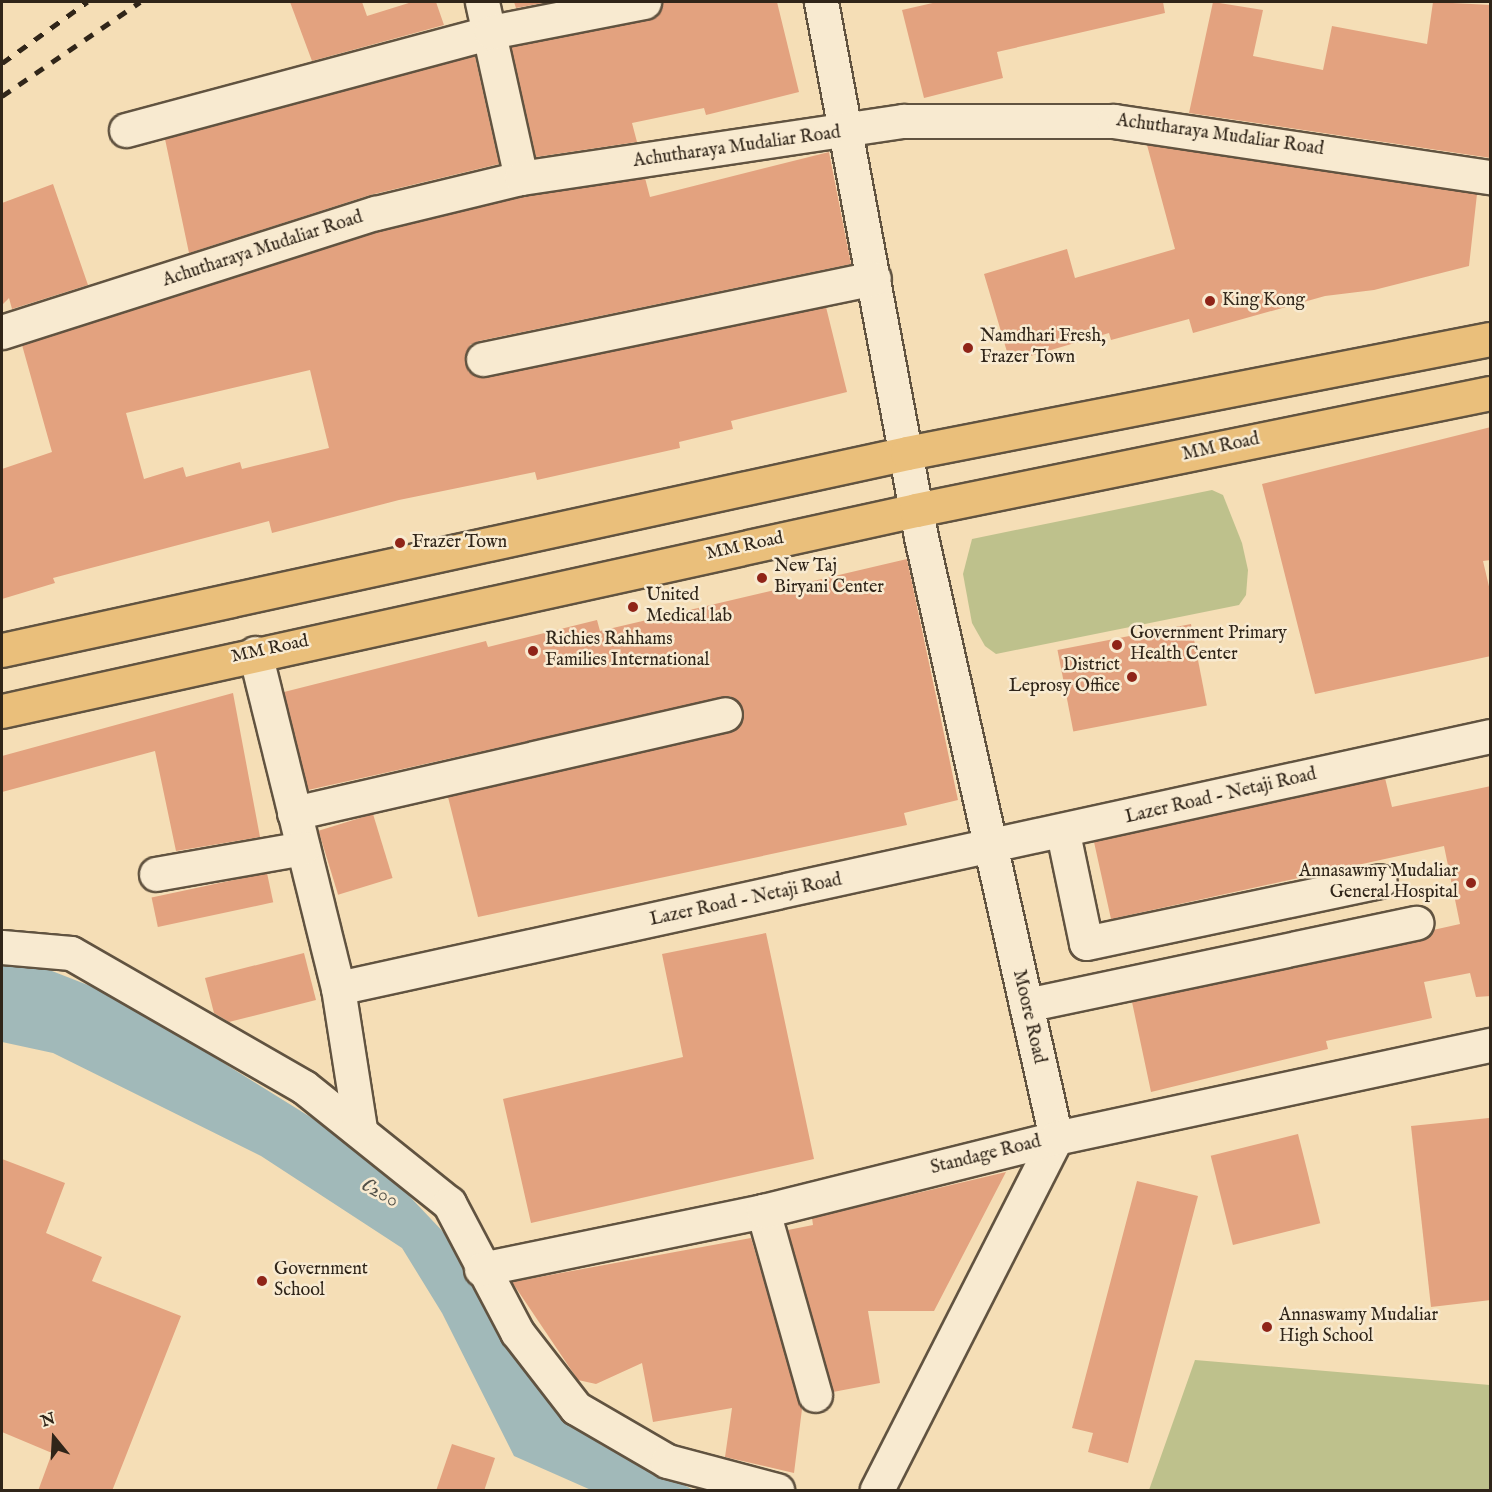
<!DOCTYPE html>
<html>
<head>
<meta charset="utf-8">
<style>
  body { margin:0 }
  #map { position:relative; width:1492px; height:1492px; overflow:hidden; background:#f5deb6; font-family:"IM FELL English",serif }
  div>[style] { position:absolute }
  .green>* { inset:0; background:#bec18c }
  .water>* { inset:0; background:#a1b9b9 }
  .building>* { inset:0; background:#e3a27f; transform-origin:0 0 }
  .roads { filter:drop-shadow(2px 0 #615340) drop-shadow(-2px 0 #615340) drop-shadow(0 2px #615340) drop-shadow(0 -2px #615340) }
  .minor>* { height:33px; margin:-16.5px; padding:0 16.5px; transform-origin:16.5px; border-radius:16.5px; background:#f8ead0 }
  .major>* { height:33px; margin:-16.5px; padding:0 16.5px; transform-origin:16.5px; border-radius:16.5px; background:#eabf7b }
  .rail>* { height:4.5px; margin-top:-2.25px; transform-origin:0; background:repeating-linear-gradient(90deg,#302519 0 10px,transparent 0 20px) }
  .dots>* { width:16px; height:16px; translate:-50% -50%; box-sizing:border-box; border:3px solid #f8ead0; border-radius:50% }
  span { translate:-50% -50%; white-space:nowrap; text-align:center; line-height:1.15; -webkit-text-stroke:5px #f8ead0; paint-order:stroke }
  .street-label { font-size:18px; color:#302519 }
  .poi-label { font-size:18px; color:#302519 }
  .left { translate:0 -50%; text-align:left }
  .right { translate:-100% -50%; text-align:right }
  .water-label { font-size:20px; color:#525149; font-style:italic }
  .frame { position:absolute; inset:0; border:3px solid #302519; pointer-events:none }
  .north { position:absolute; left:24px; top:1408px; width:60px; height:60px; -webkit-text-stroke:4px #f8ead0; paint-order:stroke; rotate:342deg; font-size:16px; font-weight:700; line-height:24px; text-align:center; color:#302519 }
  .north::after { content:''; display:block; margin:auto; width:21px; height:27px; background:#302519; clip-path:polygon(50% 0,100% 100%,50% 72%,0 100%) }
</style>
</head>
<body>
<div id="map">
  <div class="green">
    <i style="clip-path:polygon(1212px 490px,1223px 495px,1242px 543px,1248px 570px,1246px 595px,1239px 605px,996px 654px,985px 646px,972px 623px,963px 574px,972px 539px)"></i>
    <i style="clip-path:polygon(1195px 1360px,1490px 1385px,1490px 1490px,1149px 1490px)"></i>
  </div>
  <div class="water">
    <i style="clip-path:polygon(2px 964px,34px 964px,116px 996px,312px 1118px,395px 1181px,449px 1238px,550px 1402px,601px 1445px,694px 1490px,591px 1490px,514px 1456px,442px 1313px,402px 1248px,261px 1156px,53px 1053px,2px 1042px)"></i>
  </div>
  <div class="building">
    <i style="clip-path:polygon(290px 2px,362px 2px,367px 16px,412px 2px,436px 2px,444px 25px,312px 61px)"></i>
    <i style="clip-path:polygon(514px 2px,549px 2px,516px 8px)"></i>
    <i style="clip-path:polygon(662px 2px,777px 2px,799px 92px,706px 115px,704px 108px,632px 123px,637px 142px,536px 157px,511px 47px,648px 20px,657px 16px)"></i>
    <i style="clip-path:polygon(937px 2px,1163px 2px,1165px 13px,997px 52px,1003px 78px,924px 98px,902px 10px)"></i>
    <i style="clip-path:polygon(1213px 2px,1263px 10px,1253px 56px,1323px 70px,1332px 26px,1427px 44px,1433px 2px,1491px 5px,1491px 158px,1189px 113px)"></i>
    <i style="clip-path:polygon(475px 56px,499px 164px,370px 195px,189px 253px,165px 139px)"></i>
    <i style="clip-path:polygon(1147px 145px,1477px 194px,1469px 266px,1374px 290px,1325px 296px,1193px 333px,1189px 319px,1111px 340px,1109px 333px,1010px 362px,984px 274px,1067px 249px,1075px 278px,1175px 249px)"></i>
    <i style="clip-path:polygon(evenodd,829px 152px,851px 264px,479px 341px,470px 345px,465px 362px,469px 372px,487px 377px,826px 307px,847px 392px,731px 421px,733px 429px,679px 442px,680px 448px,537px 480px,535px 472px,399px 500px,272px 533px,269px 521px,53px 578px,55px 583px,2px 599px,2px 469px,52px 452px,22px 345px,381px 231px,525px 196px,645px 178px,650px 197px,829px 152px,310px 370px,329px 448px,242px 469px,240px 462px,186px 477px,183px 467px,144px 479px,126px 413px,310px 370px)"></i>
    <i style="clip-path:polygon(53px 184px,88px 285px,12px 309px,9px 298px,2px 305px,2px 203px)"></i>
    <i style="clip-path:polygon(1491px 427px,1491px 560px,1483px 561px,1491px 595px,1491px 656px,1315px 694px,1262px 484px)"></i>
    <i style="clip-path:polygon(907px 559px,958px 800px,904px 813px,907px 825px,478px 917px,448px 797px,730px 732px,738px 727px,743px 710px,730px 696px,308px 790px,284px 692px,486px 641px,488px 647px,597px 620px,600px 631px)"></i>
    <i style="left:1191px;top:624px;width:83px;height:136px;rotate:79deg"></i>
    <i style="clip-path:polygon(233px 693px,260px 837px,176px 851px,155px 751px,2px 792px,2px 756px)"></i>
    <i style="clip-path:polygon(1385px 778px,1392px 807px,1491px 786px,1491px 996px,1476px 997px,1470px 973px,1424px 982px,1432px 1018px,1326px 1041px,1328px 1049px,1151px 1092px,1132px 1002px,1420px 941px,1433px 930px,1460px 924px,1444px 846px,1111px 919px,1094px 842px)"></i>
    <i style="left:373px;top:814px;width:67px;height:57px;rotate:73deg"></i>
    <i style="left:267px;top:873px;width:30px;height:118px;rotate:78deg"></i>
    <i style="clip-path:polygon(766px 933px,814px 1159px,531px 1223px,503px 1099px,683px 1057px,662px 954px)"></i>
    <i style="clip-path:polygon(304px 953px,316px 1000px,229px 1022px,214px 1013px,205px 978px)"></i>
    <i style="clip-path:polygon(1489px 1118px,1491px 1300px,1431px 1307px,1411px 1126px)"></i>
    <i style="left:1298px;top:1134px;width:92px;height:90px;rotate:76deg"></i>
    <i style="clip-path:polygon(2px 1159px,65px 1183px,46px 1233px,102px 1257px,92px 1281px,181px 1316px,112px 1491px,38px 1491px,52px 1453px,2px 1432px)"></i>
    <i style="clip-path:polygon(1006px 1172px,934px 1311px,868px 1311px,880px 1383px,833px 1392px,788px 1230px,813px 1225px,812px 1218px)"></i>
    <i style="clip-path:polygon(1137px 1181px,1198px 1196px,1128px 1463px,1088px 1452px,1093px 1433px,1072px 1428px)"></i>
    <i style="clip-path:polygon(751px 1238px,802px 1409px,794px 1473px,725px 1457px,732px 1408px,653px 1422px,642px 1363px,596px 1384px,578px 1380px,512px 1282px)"></i>
    <i style="clip-path:polygon(452px 1444px,495px 1458px,484px 1491px,436px 1491px)"></i>
  </div>
  <div class="roads">
    <div class="minor">
      <i style="left:482px;top:2px;width:180px;rotate:77.5deg"></i>
      <i style="left:821px;top:2px;width:544px;rotate:79.41deg"></i>
      <i style="left:921px;top:537px;width:616px;rotate:77.34deg"></i>
      <i style="left:1056px;top:1138px;width:395px;rotate:117deg"></i>
      <i style="left:126px;top:130px;width:378px;rotate:-15deg"></i>
      <i style="left:491px;top:32px;width:156px;rotate:-11.1deg"></i>
      <i style="left:2px;top:332px;width:392px;rotate:-17.7deg"></i>
      <i style="left:376px;top:213px;width:149px;rotate:-13.6deg"></i>
      <i style="left:521px;top:178px;width:386px;rotate:-8.5deg"></i>
      <i style="left:903px;top:121px;width:211px"></i>
      <i style="left:1114px;top:121px;width:380px;rotate:8.5deg"></i>
      <i style="left:483px;top:359px;width:399px;rotate:-11.7deg"></i>
      <i style="left:255px;top:653px;width:345px;rotate:76.1deg"></i>
      <i style="left:338px;top:988px;width:1179px;rotate:-12.34deg"></i>
      <i style="left:294px;top:813px;width:442px;rotate:-12.9deg"></i>
      <i style="left:1063px;top:833px;width:112px;rotate:78.2deg"></i>
      <i style="left:1086px;top:943px;width:300px;rotate:-11.9deg"></i>
      <i style="left:156px;top:874px;width:149px;rotate:-10deg"></i>
      <i style="left:2px;top:947px;width:69px;rotate:5deg"></i>
      <i style="left:71px;top:953px;width:269px;rotate:29.9deg"></i>
      <i style="left:304px;top:1087px;width:186px;rotate:38.7deg"></i>
      <i style="left:449px;top:1203px;width:146px;rotate:62.2deg"></i>
      <i style="left:517px;top:1332px;width:96px;rotate:52.2deg"></i>
      <i style="left:576px;top:1408px;width:105px;rotate:30.2deg"></i>
      <i style="left:667px;top:1461px;width:114px;rotate:14.8deg"></i>
      <i style="left:338px;top:988px;width:143px;rotate:81.1deg"></i>
      <i style="left:1026px;top:1005px;width:399px;rotate:-11.9deg"></i>
      <i style="left:763px;top:1211px;width:191px;rotate:74.2deg"></i>
      <i style="left:481px;top:1269px;width:288px;rotate:-11.6deg"></i>
      <i style="left:763px;top:1211px;width:302px;rotate:-14deg"></i>
      <i style="left:1056px;top:1138px;width:444px;rotate:-12.1deg"></i>
    </div>
    <div class="major">
      <i style="left:2px;top:650px;width:926px;rotate:-12.28deg"></i>
      <i style="left:907px;top:453px;width:594px;rotate:-11.06deg"></i>
      <i style="left:2px;top:711px;width:936px;rotate:-12.4deg"></i>
      <i style="left:916px;top:510px;width:586px;rotate:-11.52deg"></i>
    </div>
  </div>
  <div class="rail">
    <i style="left:2px;top:63px;width:105px;rotate:-35.7deg"></i>
    <i style="left:2px;top:96px;width:167px;rotate:-34.3deg"></i>
  </div>
  <div class="dots">
    <i style="left:1210px;top:301px;background:#8f2418"></i>
    <i style="left:968px;top:348px;background:#8f2418"></i>
    <i style="left:400px;top:543px;background:#8f2418"></i>
    <i style="left:762px;top:578px;background:#8f2418"></i>
    <i style="left:633px;top:607px;background:#8f2418"></i>
    <i style="left:1117px;top:645px;background:#8f2418"></i>
    <i style="left:533px;top:651px;background:#8f2418"></i>
    <i style="left:1132px;top:677px;background:#8f2418"></i>
    <i style="left:1471px;top:883px;background:#8f2418"></i>
    <i style="left:262px;top:1281px;background:#8f2418"></i>
    <i style="left:1267px;top:1327px;background:#8f2418"></i>
  </div>
  <div class="street-label">
    <span style="left:1220px;top:136px;rotate:8deg">Achutharaya Mudaliar Road</span>
    <span style="left:737px;top:148px;rotate:-8deg">Achutharaya Mudaliar Road</span>
    <span style="left:263px;top:250px;rotate:-18deg">Achutharaya Mudaliar Road</span>
    <span style="left:1221px;top:448px;rotate:-12deg">MM Road</span>
    <span style="left:745px;top:547px;rotate:-12deg">MM Road</span>
    <span style="left:270px;top:650px;rotate:-12deg">MM Road</span>
    <span style="left:1221px;top:797px;rotate:-13deg">Lazer Road - Netaji Road</span>
    <span style="left:746px;top:901px;rotate:-12deg">Lazer Road - Netaji Road</span>
    <span style="left:1028px;top:1017px;rotate:77deg">Moore Road</span>
    <span style="left:986px;top:1156px;rotate:-14deg">Standage Road</span>
  </div>
  <div class="poi-label">
    <span class="left" style="left:1222px;top:301px">King Kong</span>
    <span class="left" style="left:980px;top:348px">Namdhari Fresh,<br>Frazer Town</span>
    <span class="left" style="left:412px;top:543px">Frazer Town</span>
    <span class="left" style="left:774px;top:578px">New Taj<br>Biryani Center</span>
    <span class="left" style="left:646px;top:607px">United<br>Medical lab</span>
    <span class="left" style="left:1130px;top:645px">Government Primary<br>Health Center</span>
    <span class="left" style="left:545px;top:651px">Richies Rahhams<br>Families International</span>
    <span class="right" style="left:1120px;top:677px">District<br>Leprosy Office</span>
    <span class="right" style="left:1458px;top:883px">Annasawmy Mudaliar<br>General Hospital</span>
    <span class="left" style="left:274px;top:1281px">Government<br>School</span>
    <span class="left" style="left:1279px;top:1327px">Annaswamy Mudaliar<br>High School</span>
  </div>
  <div class="water-label">
    <span style="left:380px;top:1193px;rotate:29deg">C200</span>
  </div>
  <div class="frame"></div>
  <div class="north">N</div>
</div>
</body>
</html>
